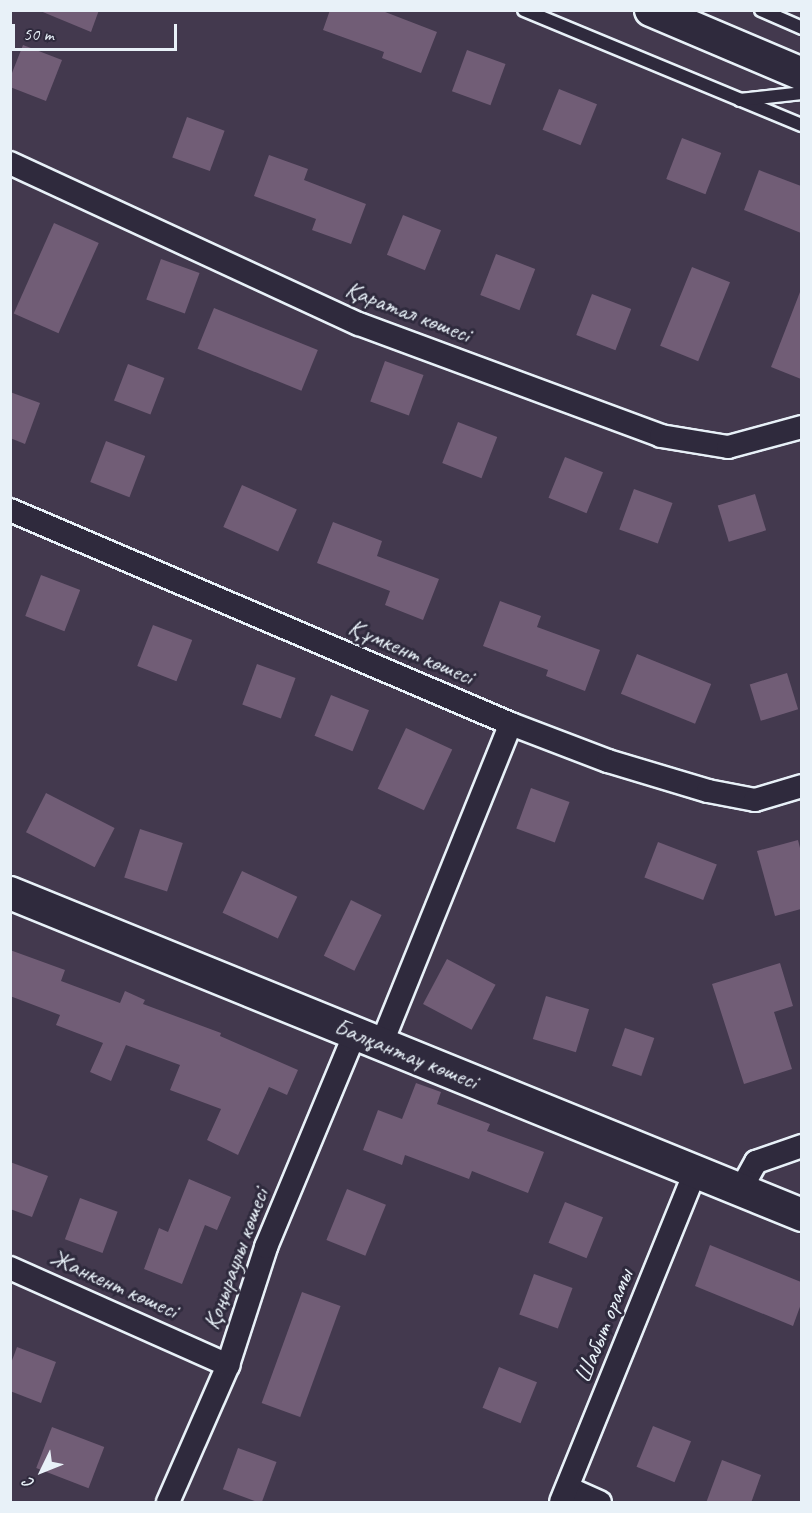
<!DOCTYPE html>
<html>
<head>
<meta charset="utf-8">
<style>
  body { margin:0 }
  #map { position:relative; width:812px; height:1513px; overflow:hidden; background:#43394e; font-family:Caveat,sans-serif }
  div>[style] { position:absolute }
  .building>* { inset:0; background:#715d76; transform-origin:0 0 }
  .roads { filter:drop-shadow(2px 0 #e8f1f8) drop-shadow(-2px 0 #e8f1f8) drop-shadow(0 2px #e8f1f8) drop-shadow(0 -2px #e8f1f8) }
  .lane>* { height:12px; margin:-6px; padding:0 6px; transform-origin:6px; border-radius:6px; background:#2f2a3d }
  .street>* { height:22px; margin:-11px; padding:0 11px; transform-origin:11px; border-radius:11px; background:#2f2a3d }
  .secondary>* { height:32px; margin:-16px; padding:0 16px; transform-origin:16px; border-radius:16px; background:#2f2a3d }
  span { translate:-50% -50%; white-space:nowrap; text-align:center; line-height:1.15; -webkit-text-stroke:6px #2f2a3d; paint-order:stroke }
  .street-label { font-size:24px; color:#e8f1f8 }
  .frame { position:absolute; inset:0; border:12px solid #e8f1f8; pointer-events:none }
  .north { position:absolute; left:12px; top:1441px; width:60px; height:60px; -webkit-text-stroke:4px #2f2a3d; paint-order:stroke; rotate:227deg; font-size:16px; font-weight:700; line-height:24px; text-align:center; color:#e8f1f8 }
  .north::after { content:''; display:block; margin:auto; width:21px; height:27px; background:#e8f1f8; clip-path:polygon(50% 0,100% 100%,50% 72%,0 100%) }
  .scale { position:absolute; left:12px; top:24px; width:165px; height:27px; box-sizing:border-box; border:3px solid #e8f1f8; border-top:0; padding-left:8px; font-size:18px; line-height:21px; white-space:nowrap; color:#e8f1f8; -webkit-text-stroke:4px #2f2a3d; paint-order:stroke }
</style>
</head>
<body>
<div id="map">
  <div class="building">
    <i style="clip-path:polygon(38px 10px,99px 10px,91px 32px)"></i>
    <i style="clip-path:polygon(330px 10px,380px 10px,437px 32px,421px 73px,382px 58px,384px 52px,323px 30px)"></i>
    <i style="clip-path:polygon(23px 45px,62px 60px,46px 101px,10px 87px,10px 78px)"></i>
    <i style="left:467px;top:50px;width:41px;height:44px;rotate:20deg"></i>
    <i style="left:559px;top:89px;width:41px;height:44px;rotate:22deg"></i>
    <i style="left:187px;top:117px;width:40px;height:43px;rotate:20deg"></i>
    <i style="left:682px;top:138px;width:42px;height:44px;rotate:21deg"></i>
    <i style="clip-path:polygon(269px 155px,308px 169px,304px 180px,366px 204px,351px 244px,312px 230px,316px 219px,254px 196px)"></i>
    <i style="clip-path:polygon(759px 170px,801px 186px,801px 233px,744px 210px)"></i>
    <i style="left:403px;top:215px;width:41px;height:43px;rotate:22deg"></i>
    <i style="left:54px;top:223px;width:49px;height:99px;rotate:24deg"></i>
    <i style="left:496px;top:254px;width:42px;height:44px;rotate:21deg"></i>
    <i style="left:161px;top:259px;width:41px;height:43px;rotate:20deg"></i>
    <i style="left:692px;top:267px;width:41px;height:85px;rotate:22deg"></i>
    <i style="clip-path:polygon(800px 292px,801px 292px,801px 379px,771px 367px)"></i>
    <i style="left:592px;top:294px;width:42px;height:44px;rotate:21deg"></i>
    <i style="left:214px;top:308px;width:112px;height:44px;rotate:22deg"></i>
    <i style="left:385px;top:361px;width:41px;height:43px;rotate:20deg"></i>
    <i style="left:128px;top:364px;width:39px;height:39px;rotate:21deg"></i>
    <i style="clip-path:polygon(10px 392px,40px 403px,25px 444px,10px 438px)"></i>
    <i style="left:458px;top:422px;width:42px;height:44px;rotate:21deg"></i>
    <i style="left:106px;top:441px;width:42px;height:44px;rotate:21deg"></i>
    <i style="left:565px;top:457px;width:41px;height:44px;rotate:22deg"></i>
    <i style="left:242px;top:485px;width:60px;height:46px;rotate:24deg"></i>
    <i style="left:634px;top:489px;width:41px;height:43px;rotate:20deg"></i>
    <i style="left:755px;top:494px;width:38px;height:39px;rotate:73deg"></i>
    <i style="clip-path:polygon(333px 522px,382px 541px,377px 556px,439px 579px,423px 620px,385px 605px,390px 591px,317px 563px)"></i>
    <i style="left:41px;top:575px;width:42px;height:44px;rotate:21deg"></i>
    <i style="clip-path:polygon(500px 601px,541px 616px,537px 627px,600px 650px,585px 691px,546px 676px,548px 670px,483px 646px)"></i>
    <i style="left:153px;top:625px;width:42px;height:44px;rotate:21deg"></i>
    <i style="left:637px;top:654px;width:80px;height:43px;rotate:22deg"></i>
    <i style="left:257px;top:664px;width:41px;height:43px;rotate:20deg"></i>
    <i style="left:787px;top:673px;width:38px;height:39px;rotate:73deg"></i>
    <i style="left:331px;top:695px;width:41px;height:44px;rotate:22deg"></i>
    <i style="left:406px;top:728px;width:51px;height:67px;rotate:25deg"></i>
    <i style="left:531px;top:788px;width:41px;height:43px;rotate:20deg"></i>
    <i style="left:46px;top:793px;width:77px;height:44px;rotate:27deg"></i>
    <i style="left:140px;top:829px;width:45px;height:51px;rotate:18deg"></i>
    <i style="clip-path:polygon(798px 840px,801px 852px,801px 909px,775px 916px,757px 851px)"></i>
    <i style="left:658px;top:842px;width:63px;height:38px;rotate:21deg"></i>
    <i style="left:242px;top:871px;width:61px;height:46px;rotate:25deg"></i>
    <i style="left:351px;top:900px;width:34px;height:62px;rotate:26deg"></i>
    <i style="clip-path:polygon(10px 950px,65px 970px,61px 981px,120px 1003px,125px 991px,145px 1000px,143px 1004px,221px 1033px,220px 1036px,298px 1070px,287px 1095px,269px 1087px,238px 1155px,207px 1140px,221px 1109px,170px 1090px,180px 1065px,126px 1045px,111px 1081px,90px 1072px,103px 1043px,56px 1025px,60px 1015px,10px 996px)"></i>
    <i style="left:447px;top:959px;width:55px;height:51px;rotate:28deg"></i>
    <i style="clip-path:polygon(780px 963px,793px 1006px,774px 1012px,792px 1069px,744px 1084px,712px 984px)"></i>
    <i style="left:546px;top:996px;width:45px;height:45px;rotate:17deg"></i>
    <i style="left:625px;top:1028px;width:31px;height:40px;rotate:19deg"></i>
    <i style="clip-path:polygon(416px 1083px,441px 1092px,437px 1104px,490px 1124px,487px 1131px,544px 1152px,528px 1193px,472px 1171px,469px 1179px,405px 1155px,402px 1165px,363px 1150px,378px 1110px,402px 1119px)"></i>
    <i style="clip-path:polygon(10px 1162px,48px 1176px,32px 1217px,10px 1209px)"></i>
    <i style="clip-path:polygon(189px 1179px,231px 1197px,217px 1230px,205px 1225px,182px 1284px,144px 1269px,159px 1228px,168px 1232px)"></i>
    <i style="left:347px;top:1189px;width:42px;height:55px;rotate:22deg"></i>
    <i style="left:80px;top:1198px;width:40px;height:44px;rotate:20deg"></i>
    <i style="left:565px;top:1202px;width:41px;height:44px;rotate:22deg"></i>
    <i style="clip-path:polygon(710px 1245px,801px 1282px,801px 1304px,793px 1326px,695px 1286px)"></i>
    <i style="left:534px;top:1274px;width:41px;height:43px;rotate:20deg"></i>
    <i style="left:302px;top:1292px;width:41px;height:118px;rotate:20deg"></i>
    <i style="clip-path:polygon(17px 1347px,56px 1362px,41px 1403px,10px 1391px,10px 1366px)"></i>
    <i style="left:499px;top:1367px;width:41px;height:44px;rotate:22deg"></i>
    <i style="left:653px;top:1426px;width:41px;height:44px;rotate:22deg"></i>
    <i style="left:52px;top:1427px;width:56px;height:44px;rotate:21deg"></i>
    <i style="left:238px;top:1448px;width:41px;height:44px;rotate:20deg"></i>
    <i style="clip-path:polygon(722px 1460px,761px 1475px,751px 1503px,706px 1503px)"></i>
  </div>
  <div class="roads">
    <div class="lane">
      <i style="left:524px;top:10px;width:301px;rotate:22.5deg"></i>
      <i style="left:761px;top:10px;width:45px;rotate:23.7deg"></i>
      <i style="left:740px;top:100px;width:62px;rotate:-6.4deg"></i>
    </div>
    <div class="street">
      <i style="left:10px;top:163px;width:384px;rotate:24.8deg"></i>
      <i style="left:359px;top:324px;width:322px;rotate:20.3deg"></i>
      <i style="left:661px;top:436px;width:68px;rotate:9.3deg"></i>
      <i style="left:728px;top:447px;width:77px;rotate:-15.1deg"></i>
      <i style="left:10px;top:510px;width:545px;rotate:23.13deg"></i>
      <i style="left:511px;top:724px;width:104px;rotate:20.9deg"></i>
      <i style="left:608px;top:761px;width:104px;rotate:16.7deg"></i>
      <i style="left:708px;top:791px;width:48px;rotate:10.8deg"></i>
      <i style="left:755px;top:800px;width:49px;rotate:-16.6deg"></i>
      <i style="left:381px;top:1045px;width:346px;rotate:-68deg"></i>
      <i style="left:741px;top:1189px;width:31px;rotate:-61deg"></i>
      <i style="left:756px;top:1162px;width:49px;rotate:-19.2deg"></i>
      <i style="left:10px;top:1268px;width:239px;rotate:24deg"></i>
      <i style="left:568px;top:1488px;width:35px;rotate:24deg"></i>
      <i style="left:168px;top:1502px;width:150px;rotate:-66.3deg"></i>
      <i style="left:228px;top:1365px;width:124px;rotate:-72.1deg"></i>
      <i style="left:266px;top:1247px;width:232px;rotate:-67.4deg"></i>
      <i style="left:561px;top:1502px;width:358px;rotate:-67.9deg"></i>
    </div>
    <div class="secondary">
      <i style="left:651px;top:10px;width:164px;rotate:23deg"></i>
      <i style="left:10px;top:893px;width:855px;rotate:22.12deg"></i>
    </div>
  </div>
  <div class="street-label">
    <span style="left:408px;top:312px;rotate:21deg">Қаратал көшесі</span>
    <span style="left:411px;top:652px;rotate:23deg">Құмкент көшесі</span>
    <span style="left:406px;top:1054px;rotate:22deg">Балқантау көшесі</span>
    <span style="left:236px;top:1259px;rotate:-70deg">Қоңыраулы көшесі</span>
    <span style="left:114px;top:1284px;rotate:24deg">Жанкент көшесі</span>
    <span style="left:604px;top:1326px;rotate:-68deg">Шабыт орамы</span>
  </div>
  <div class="frame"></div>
  <div class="north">С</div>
  <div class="scale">50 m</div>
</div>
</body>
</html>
